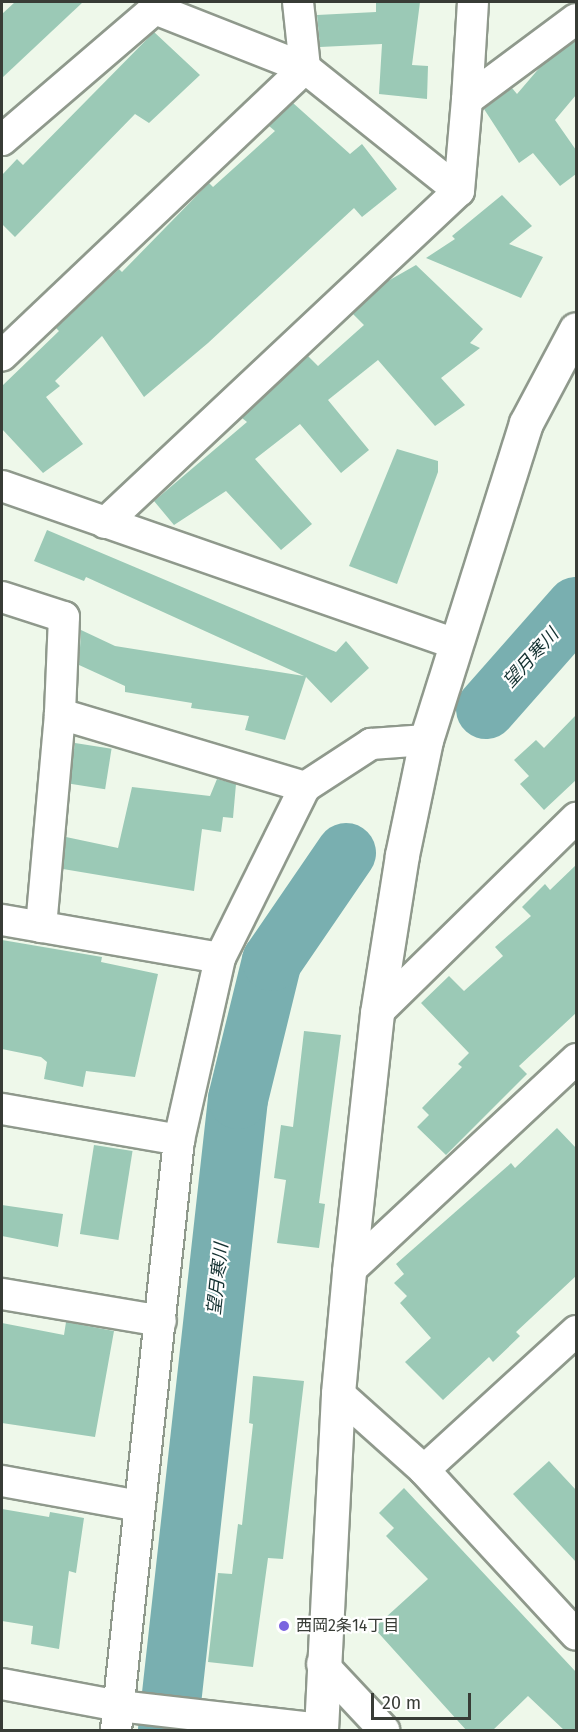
<!DOCTYPE html>
<html>
<head>
<meta charset="utf-8">
<style>
  body { margin:0 }
  #map { position:relative; width:578px; height:1732px; overflow:hidden; background:#eef8ea; font-family:"Fira Sans","Noto Sans JP",sans-serif }
  div>[style] { position:absolute }
  .river>* { height:60px; margin:-30px; padding:0 30px; transform-origin:30px; border-radius:30px; background:#79afb0 }
  .building>* { inset:0; background:#9bc9b6; transform-origin:0 0 }
  .roads { filter:drop-shadow(2px 0 #8f998c) drop-shadow(-2px 0 #8f998c) drop-shadow(0 2px #8f998c) drop-shadow(0 -2px #8f998c) }
  .minor>* { height:30px; margin:-15px; padding:0 15px; transform-origin:15px; border-radius:15px; background:#fff }
  .tertiary>* { height:33px; margin:-16.5px; padding:0 16.5px; transform-origin:16.5px; border-radius:16.5px; background:#fff }
  .dots>* { width:16px; height:16px; translate:-50% -50%; box-sizing:border-box; border:3px solid #fff; border-radius:50% }
  span { translate:-50% -50%; white-space:nowrap; text-align:center; line-height:1.15; -webkit-text-stroke:4.5px #fff; paint-order:stroke }
  .poi-label { font-size:16px; color:#383c36 }
  .left { translate:0 -50%; text-align:left }
  .water-label { font-size:18px; color:#143131; font-style:italic }
  .frame { position:absolute; inset:0; border:3px solid #383c36; pointer-events:none }
  .scale { position:absolute; left:371px; top:1693px; width:100px; height:27px; box-sizing:border-box; border:3px solid #383c36; border-top:0; padding-left:8px; font-size:18px; line-height:21px; white-space:nowrap; color:#383c36; -webkit-text-stroke:4px #fff; paint-order:stroke }
</style>
</head>
<body>
<div id="map">
  <div class="river">
    <i style="left:486px;top:709px;width:136px;rotate:-48.6deg"></i>
    <i style="left:168px;top:1730px;width:635px;rotate:-83.67deg"></i>
    <i style="left:238px;top:1099px;width:142px;rotate:-76.2deg"></i>
    <i style="left:272px;top:961px;width:131px;rotate:-55.6deg"></i>
  </div>
  <div class="building">
    <i style="clip-path:polygon(15px 2px,83px 2px,2px 78px,2px 14px)"></i>
    <i style="clip-path:polygon(376px 2px,420px 2px,412px 65px,428px 66px,427px 99px,379px 94px,382px 44px,320px 47px,317px 15px,376px 12px)"></i>
    <i style="clip-path:polygon(154px 32px,200px 75px,149px 123px,135px 114px,15px 237px,2px 224px,2px 175px,17px 159px,23px 165px)"></i>
    <i style="clip-path:polygon(576px 40px,576px 95px,555px 120px,576px 150px,576px 174px,560px 186px,533px 153px,519px 163px,484px 109px,512px 88px,517px 94px,541px 66px)"></i>
    <i style="clip-path:polygon(293px 103px,350px 154px,362px 144px,397px 189px,362px 217px,354px 208px,208px 343px,144px 397px,102px 336px,55px 381px,60px 386px,46px 397px,83px 444px,43px 473px,2px 429px,2px 386px,59px 331px,56px 328px,119px 269px,122px 272px,209px 183px,213px 187px,275px 131px,269px 126px)"></i>
    <i style="clip-path:polygon(502px 195px,532px 226px,509px 244px,543px 257px,521px 298px,426px 258px,455px 239px,452px 236px)"></i>
    <i style="clip-path:polygon(416px 265px,483px 329px,470px 343px,480px 348px,441px 378px,465px 405px,435px 426px,378px 360px,328px 400px,369px 450px,341px 473px,300px 424px,255px 459px,312px 524px,281px 550px,226px 491px,174px 525px,154px 501px,247px 422px,242px 418px,308px 356px,318px 366px,364px 325px,353px 314px,388px 281px)"></i>
    <i style="clip-path:polygon(397px 449px,438px 461px,438px 472px,397px 584px,349px 566px)"></i>
    <i style="clip-path:polygon(47px 530px,336px 652px,346px 641px,369px 668px,331px 703px,306px 677px,285px 740px,245px 730px,249px 716px,191px 708px,192px 703px,125px 692px,125px 686px,79px 665px,81px 630px,115px 646px,304px 676px,86px 577px,84px 581px,34px 561px)"></i>
    <i style="clip-path:polygon(576px 715px,576px 780px,544px 810px,520px 784px,529px 776px,514px 760px,536px 740px,544px 748px)"></i>
    <i style="left:75px;top:743px;width:37px;height:41px;rotate:9deg"></i>
    <i style="clip-path:polygon(217px 779px,236px 784px,233px 818px,223px 817px,221px 832px,202px 829px,194px 891px,63px 869px,66px 837px,118px 848px,132px 787px,210px 796px)"></i>
    <i style="clip-path:polygon(576px 865px,576px 1013px,519px 1066px,527px 1074px,446px 1155px,417px 1127px,429px 1115px,422px 1108px,462px 1067px,458px 1064px,469px 1053px,421px 1003px,449px 976px,464px 991px,503px 956px,495px 947px,531px 916px,522px 907px,545px 884px,550px 890px)"></i>
    <i style="clip-path:polygon(2px 940px,102px 957px,101px 962px,158px 974px,135px 1077px,86px 1071px,83px 1087px,44px 1079px,47px 1062px,41px 1057px,2px 1049px)"></i>
    <i style="clip-path:polygon(304px 1031px,341px 1035px,319px 1203px,325px 1204px,319px 1248px,277px 1243px,286px 1180px,274px 1178px,281px 1125px,293px 1127px)"></i>
    <i style="clip-path:polygon(557px 1128px,576px 1148px,576px 1276px,516px 1332px,520px 1336px,493px 1362px,489px 1357px,443px 1400px,405px 1362px,431px 1338px,400px 1303px,407px 1296px,394px 1283px,404px 1274px,396px 1264px,511px 1163px,515px 1168px)"></i>
    <i style="left:94px;top:1145px;width:39px;height:90px;rotate:9deg"></i>
    <i style="clip-path:polygon(2px 1205px,63px 1214px,58px 1247px,2px 1236px)"></i>
    <i style="clip-path:polygon(66px 1322px,114px 1331px,95px 1437px,2px 1423px,2px 1323px,64px 1335px)"></i>
    <i style="clip-path:polygon(253px 1376px,304px 1381px,283px 1559px,268px 1558px,253px 1667px,208px 1662px,218px 1573px,232px 1574px,238px 1524px,242px 1525px,253px 1424px,249px 1423px)"></i>
    <i style="clip-path:polygon(549px 1461px,576px 1490px,576px 1562px,513px 1494px)"></i>
    <i style="clip-path:polygon(404px 1488px,576px 1672px,576px 1731px,565px 1731px,528px 1696px,492px 1731px,467px 1731px,374px 1628px,428px 1579px,386px 1536px,394px 1528px,379px 1513px)"></i>
    <i style="clip-path:polygon(2px 1509px,49px 1517px,50px 1512px,84px 1518px,76px 1573px,69px 1571px,59px 1649px,31px 1644px,33px 1626px,2px 1621px)"></i>
  </div>
  <div class="roads">
    <div class="minor">
      <i style="left:298px;top:2px;width:66px;rotate:83.9deg"></i>
      <i style="left:305px;top:68px;width:197px;rotate:38.6deg"></i>
      <i style="left:467px;top:100px;width:98px;rotate:-86.5deg"></i>
      <i style="left:2px;top:140px;width:201px;rotate:-40.6deg"></i>
      <i style="left:155px;top:9px;width:161px;rotate:21.5deg"></i>
      <i style="left:305px;top:68px;width:418px;rotate:136.5deg"></i>
      <i style="left:2px;top:486px;width:480px;rotate:19.2deg"></i>
      <i style="left:105px;top:523px;width:485px;rotate:-43.2deg"></i>
      <i style="left:459px;top:191px;width:91px;rotate:-85deg"></i>
      <i style="left:467px;top:100px;width:136px;rotate:-36.6deg"></i>
      <i style="left:2px;top:597px;width:65px;rotate:17.9deg"></i>
      <i style="left:64px;top:617px;width:97px;rotate:92.4deg"></i>
      <i style="left:60px;top:714px;width:214px;rotate:95.1deg"></i>
      <i style="left:60px;top:714px;width:256px;rotate:16.6deg"></i>
      <i style="left:2px;top:920px;width:221px;rotate:9.9deg"></i>
      <i style="left:377px;top:1013px;width:279px;rotate:-44.4deg"></i>
      <i style="left:2px;top:1109px;width:180px;rotate:9.9deg"></i>
      <i style="left:349px;top:1271px;width:311px;rotate:-43deg"></i>
      <i style="left:2px;top:1294px;width:161px;rotate:9.6deg"></i>
      <i style="left:338px;top:1393px;width:115px;rotate:41.8deg"></i>
      <i style="left:424px;top:1470px;width:224px;rotate:47.3deg"></i>
      <i style="left:424px;top:1470px;width:206px;rotate:-42.4deg"></i>
      <i style="left:2px;top:1481px;width:140px;rotate:10.3deg"></i>
      <i style="left:322px;top:1664px;width:91px;rotate:46.8deg"></i>
      <i style="left:2px;top:1684px;width:119px;rotate:10.6deg"></i>
      <i style="left:119px;top:1706px;width:203px;rotate:6.5deg"></i>
      <i style="left:116px;top:1730px;width:593px;rotate:-83.91deg"></i>
      <i style="left:179px;top:1140px;width:187px;rotate:-77.3deg"></i>
      <i style="left:220px;top:958px;width:191px;rotate:-63.6deg"></i>
      <i style="left:305px;top:787px;width:79px;rotate:-33.1deg"></i>
      <i style="left:371px;top:744px;width:55px;rotate:-4.2deg"></i>
    </div>
    <div class="tertiary">
      <i style="left:321px;top:1730px;width:337px;rotate:-87.1deg"></i>
      <i style="left:338px;top:1393px;width:122px;rotate:-84.8deg"></i>
      <i style="left:349px;top:1271px;width:260px;rotate:-83.8deg"></i>
      <i style="left:377px;top:1013px;width:160px;rotate:-81deg"></i>
      <i style="left:402px;top:855px;width:117px;rotate:-78.2deg"></i>
      <i style="left:426px;top:740px;width:332px;rotate:-72.5deg"></i>
      <i style="left:526px;top:423px;width:106px;rotate:-62deg"></i>
    </div>
  </div>
  <div class="dots">
    <i style="left:284px;top:1626px;background:#7a64df"></i>
  </div>
  <div class="poi-label">
    <span class="left" style="left:296px;top:1626px">西岡2条14丁目</span>
  </div>
  <div class="water-label">
    <span style="left:531px;top:658px;rotate:-48deg">望月寒川</span>
    <span style="left:218px;top:1279px;rotate:-84deg">望月寒川</span>
  </div>
  <div class="frame"></div>
  <div class="scale">20 m</div>
</div>
</body>
</html>
